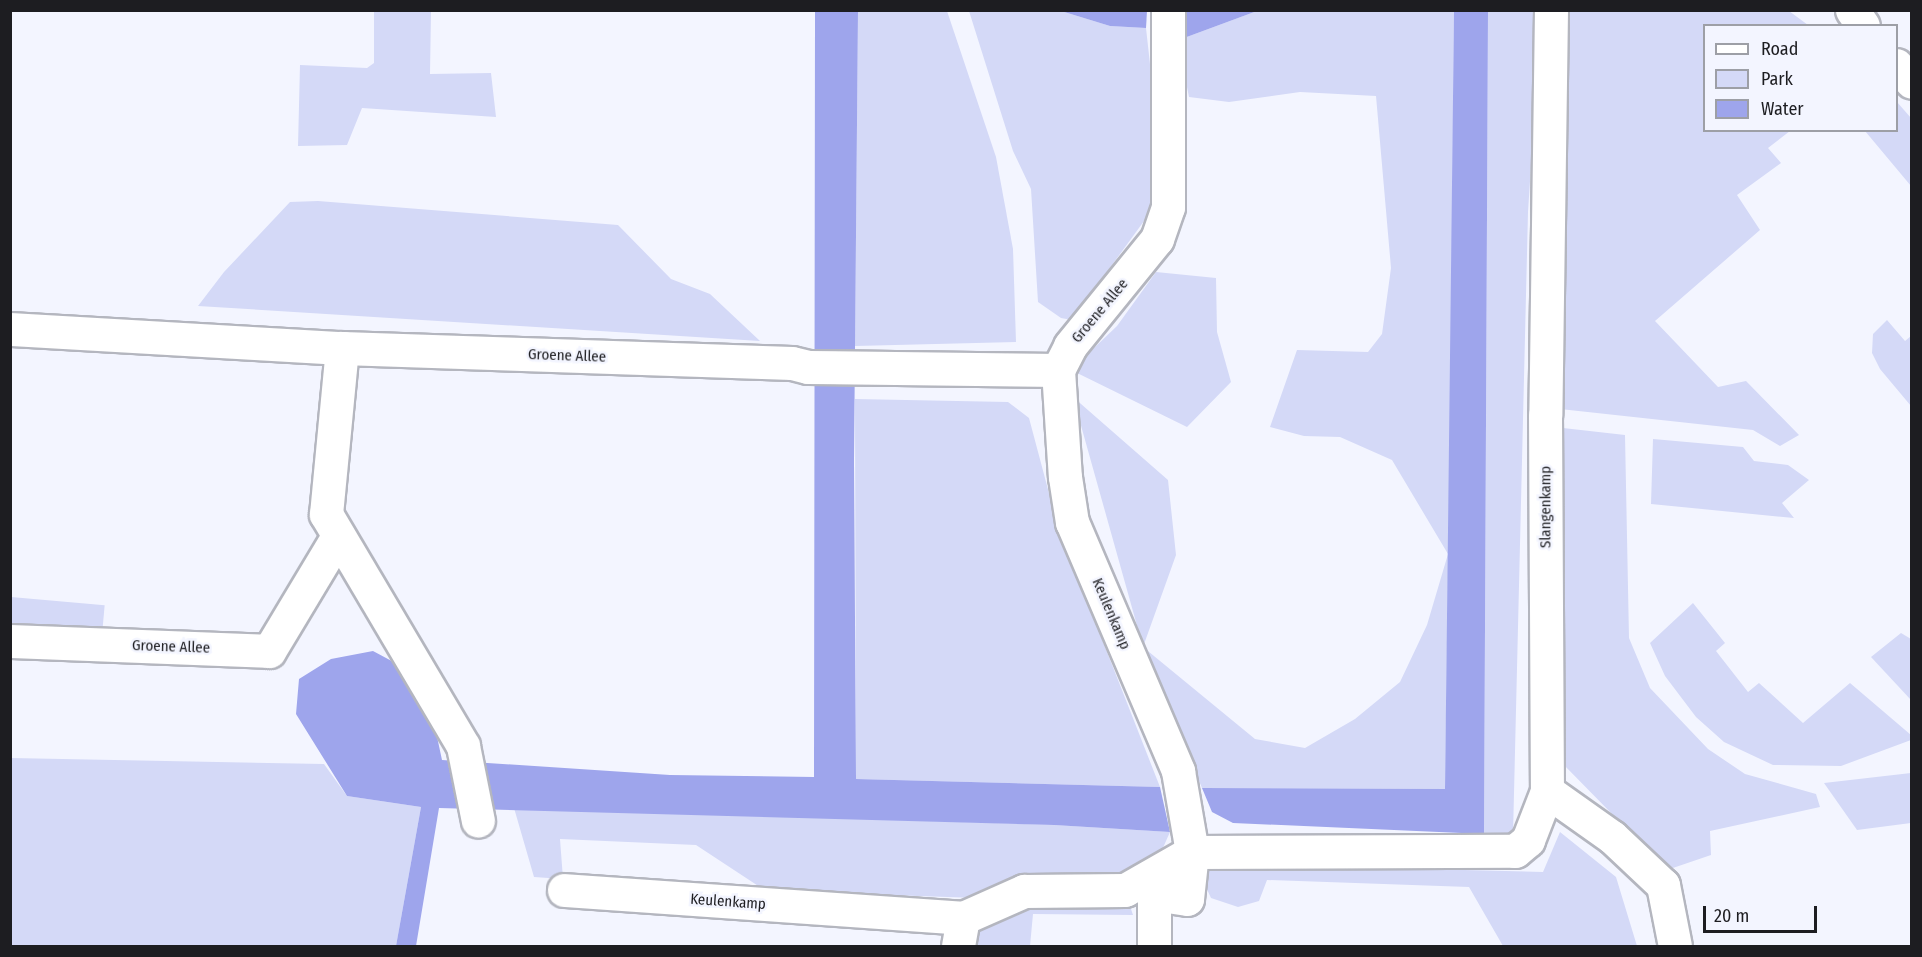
<!DOCTYPE html>
<html>
<head>
<meta charset="utf-8">
<style>
  body { margin:0 }
  #map { position:relative; width:1922px; height:957px; overflow:hidden; background:#f3f5ff; font-family:"Fira Sans Condensed",sans-serif }
  div>[style] { position:absolute }
  .green>* { inset:0; background:#d4d9f7; transform-origin:0 0 }
  .water>* { inset:0; background:#9ea5ec }
  .roads { filter:drop-shadow(2px 0 #b4b6bf) drop-shadow(-2px 0 #b4b6bf) drop-shadow(0 2px #b4b6bf) drop-shadow(0 -2px #b4b6bf) }
  .street>* { height:33px; margin:-16.5px; padding:0 16.5px; transform-origin:16.5px; border-radius:16.5px; background:#fff }
  span { translate:-50% -50%; white-space:nowrap; text-align:center; line-height:1.15; -webkit-text-stroke:5px #f3f5ff; paint-order:stroke }
  .street-label { font-size:15px; color:#1d1d21 }
  .frame { position:absolute; inset:0; border:12px solid #1d1d21; pointer-events:none }
  .legend { position:absolute; left:1703px; top:24px; width:195px; height:108px; box-sizing:border-box; background:#f3f5ff; border:2px solid #9d9fa6; margin:0; padding:8px 10px; list-style:none; font-size:18px; color:#1d1d21 }
  .legend li { display:flex; align-items:center; gap:12px; height:30px }
  .legend b { width:30px; border:2px solid #9d9fa6 }
  .scale { position:absolute; left:1703px; top:906px; width:114px; height:27px; box-sizing:border-box; border:3px solid #1d1d21; border-top:0; padding-left:8px; font-size:18px; line-height:21px; white-space:nowrap; color:#1d1d21; -webkit-text-stroke:4px #f3f5ff; paint-order:stroke }
</style>
</head>
<body>
<div id="map">
  <div class="green">
    <i style="clip-path:polygon(374px 11px,431px 11px,430px 74px,491px 73px,496px 117px,362px 108px,347px 145px,298px 146px,300px 65px,367px 68px,374px 63px)"></i>
    <i style="clip-path:polygon(858px 11px,947px 11px,996px 157px,1013px 249px,1016px 342px,855px 346px)"></i>
    <i style="clip-path:polygon(969px 11px,1061px 11px,1110px 26px,1146px 28px,1151px 73px,1152px 210px,1072px 320px,1061px 318px,1038px 302px,1031px 189px,1013px 151px)"></i>
    <i style="clip-path:polygon(1257px 11px,1454px 11px,1451px 352px,1445px 789px,1202px 788px,1143px 647px,1073px 397px,1168px 480px,1176px 555px,1143px 647px,1255px 739px,1305px 748px,1355px 719px,1400px 682px,1427px 625px,1448px 554px,1392px 460px,1340px 437px,1304px 436px,1270px 427px,1297px 350px,1368px 352px,1382px 334px,1391px 268px,1376px 96px,1300px 92px,1229px 102px,1189px 97px,1183px 67px,1184px 38px)"></i>
    <i style="clip-path:polygon(1488px 11px,1541px 11px,1528px 212px,1513px 835px,1484px 834px)"></i>
    <i style="clip-path:polygon(1569px 11px,1789px 11px,1808px 25px,1704px 26px,1704px 130px,1790px 131px,1768px 148px,1781px 163px,1737px 195px,1760px 230px,1655px 321px,1718px 387px,1746px 381px,1799px 435px,1780px 446px,1753px 430px,1560px 409px)"></i>
    <i style="clip-path:polygon(1897px 102px,1911px 118px,1911px 186px,1865px 131px,1896px 130px)"></i>
    <i style="clip-path:polygon(318px 201px,618px 225px,671px 279px,710px 294px,760px 341px,198px 306px,224px 272px,290px 202px)"></i>
    <i style="clip-path:polygon(1156px 272px,1216px 278px,1217px 332px,1231px 382px,1187px 427px,1071px 370px,1117px 326px)"></i>
    <i style="clip-path:polygon(1887px 320px,1905px 341px,1911px 336px,1911px 406px,1880px 369px,1872px 353px,1873px 334px)"></i>
    <i style="clip-path:polygon(855px 399px,1008px 402px,1029px 418px,1058px 527px,1160px 787px,856px 779px)"></i>
    <i style="clip-path:polygon(1563px 428px,1625px 435px,1629px 638px,1650px 688px,1708px 749px,1745px 774px,1816px 794px,1820px 807px,1710px 831px,1711px 855px,1667px 870px,1563px 764px)"></i>
    <i style="clip-path:polygon(1653px 439px,1743px 447px,1754px 461px,1788px 465px,1809px 480px,1782px 503px,1794px 518px,1651px 504px)"></i>
    <i style="left:11px;top:597px;width:94px;height:34px;rotate:5deg"></i>
    <i style="clip-path:polygon(1693px 603px,1725px 643px,1716px 651px,1748px 692px,1759px 683px,1803px 723px,1850px 683px,1911px 735px,1911px 740px,1841px 766px,1773px 765px,1724px 742px,1696px 717px,1665px 676px,1650px 643px)"></i>
    <i style="clip-path:polygon(1901px 633px,1911px 639px,1911px 700px,1871px 657px)"></i>
    <i style="clip-path:polygon(11px 758px,324px 764px,347px 796px,421px 807px,396px 946px,11px 946px)"></i>
    <i style="clip-path:polygon(1911px 773px,1911px 823px,1857px 830px,1824px 783px)"></i>
    <i style="clip-path:polygon(514px 808px,1054px 825px,1170px 832px,1158px 859px,1116px 879px,978px 898px,766px 891px,696px 845px,560px 839px,563px 879px,534px 877px)"></i>
    <i style="clip-path:polygon(1560px 832px,1616px 877px,1637px 946px,1503px 946px,1469px 887px,1267px 880px,1259px 901px,1238px 907px,1211px 898px,1204px 883px,1204px 872px,1216px 864px,1543px 872px)"></i>
    <i style="clip-path:polygon(1033px 901px,1129px 903px,1133px 915px,1033px 914px,1030px 946px,972px 946px,974px 929px)"></i>
  </div>
  <div class="water">
    <i style="clip-path:polygon(815px 11px,858px 11px,854px 461px,856px 779px,1160px 787px,1170px 832px,1054px 825px,439px 808px,416px 946px,396px 946px,421px 807px,347px 796px,296px 714px,299px 679px,331px 659px,373px 651px,401px 666px,433px 718px,442px 760px,670px 775px,814px 777px)"></i>
    <i style="clip-path:polygon(1061px 11px,1147px 11px,1146px 28px,1110px 26px)"></i>
    <i style="clip-path:polygon(1185px 11px,1257px 11px,1184px 38px)"></i>
    <i style="clip-path:polygon(1454px 11px,1488px 11px,1484px 834px,1233px 823px,1212px 812px,1202px 788px,1445px 789px)"></i>
  </div>
  <div class="roads">
    <div class="street">
      <i style="left:1551px;top:10px;width:405px;rotate:90.8deg"></i>
      <i style="left:1545px;top:415px;width:376px;rotate:89.7deg"></i>
      <i style="left:1547px;top:791px;width:80px;rotate:35.3deg"></i>
      <i style="left:1612px;top:837px;width:70px;rotate:43.3deg"></i>
      <i style="left:1663px;top:885px;width:62px;rotate:78.9deg"></i>
      <i style="left:1852px;top:10px;width:19px;rotate:55deg"></i>
      <i style="left:1896px;top:65px;width:23px;rotate:47deg"></i>
      <i style="left:10px;top:329px;width:333px;rotate:3.3deg"></i>
      <i style="left:342px;top:348px;width:450px;rotate:1.9deg"></i>
      <i style="left:792px;top:363px;width:16px;rotate:14deg"></i>
      <i style="left:808px;top:367px;width:250px;rotate:0.7deg"></i>
      <i style="left:342px;top:348px;width:167px;rotate:95.5deg"></i>
      <i style="left:326px;top:514px;width:269px;rotate:59.4deg"></i>
      <i style="left:463px;top:746px;width:76px;rotate:78.7deg"></i>
      <i style="left:1058px;top:370px;width:107px;rotate:86.3deg"></i>
      <i style="left:1065px;top:477px;width:46px;rotate:81.2deg"></i>
      <i style="left:1072px;top:522px;width:271px;rotate:66.9deg"></i>
      <i style="left:1178px;top:771px;width:82px;rotate:80.2deg"></i>
      <i style="left:1192px;top:852px;width:47px;rotate:96.1deg"></i>
      <i style="left:1187px;top:899px;width:33px;rotate:-171deg"></i>
      <i style="left:1154px;top:894px;width:52px;rotate:90deg"></i>
      <i style="left:1058px;top:370px;width:27px;rotate:-63deg"></i>
      <i style="left:1070px;top:346px;width:138px;rotate:-50.9deg"></i>
      <i style="left:1157px;top:239px;width:34px;rotate:-71deg"></i>
      <i style="left:1168px;top:207px;width:197px;rotate:-90deg"></i>
      <i style="left:10px;top:641px;width:259px;rotate:2.2deg"></i>
      <i style="left:269px;top:651px;width:134px;rotate:-59deg"></i>
      <i style="left:564px;top:890px;width:400px;rotate:4deg"></i>
      <i style="left:958px;top:946px;width:28px;rotate:-80deg"></i>
      <i style="left:963px;top:918px;width:67px;rotate:-23.9deg"></i>
      <i style="left:1024px;top:891px;width:101px;rotate:-0.6deg"></i>
      <i style="left:1125px;top:890px;width:77px;rotate:-29.6deg"></i>
      <i style="left:1192px;top:852px;width:323px;rotate:-0.2deg"></i>
      <i style="left:1515px;top:851px;width:17px;rotate:-40deg"></i>
      <i style="left:1528px;top:840px;width:53px;rotate:-68.8deg"></i>
    </div>
  </div>
  <div class="street-label">
    <span style="left:1100px;top:311px;rotate:-50deg">Groene Allee</span>
    <span style="left:567px;top:356px;rotate:2deg">Groene Allee</span>
    <span style="left:1546px;top:507px;rotate:-90deg">Slangenkamp</span>
    <span style="left:1111px;top:614px;rotate:67deg">Keulenkamp</span>
    <span style="left:171px;top:647px;rotate:2deg">Groene Allee</span>
    <span style="left:728px;top:902px;rotate:4deg">Keulenkamp</span>
  </div>
  <div class="frame"></div>
  <ul class="legend">
  <li><b style="height:8px;background:#fff"></b>Road</li>
  <li><b style="height:16px;background:#d4d9f7"></b>Park</li>
  <li><b style="height:16px;background:#9ea5ec"></b>Water</li>
  </ul>
  <div class="scale">20 m</div>
</div>
</body>
</html>
